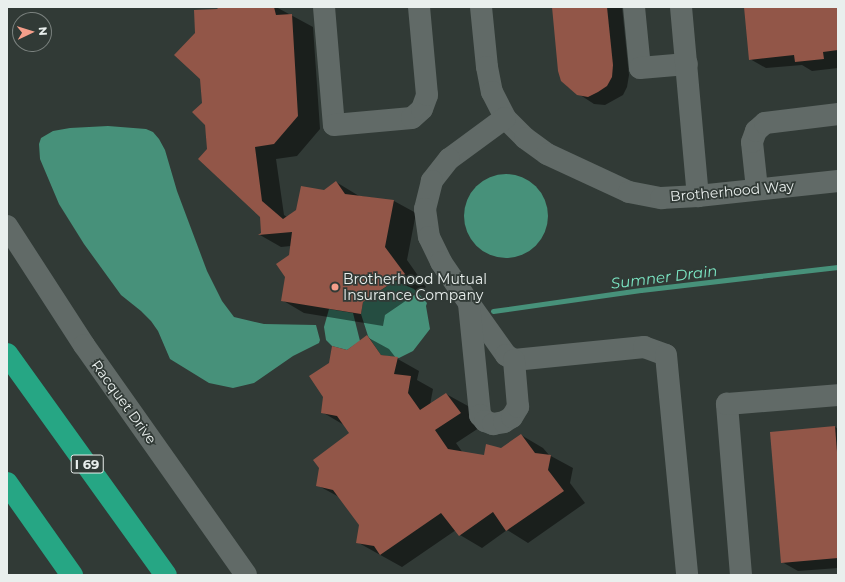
<!DOCTYPE html>
<html>
<head>
<meta charset="utf-8">
<style>
  body { margin:0 }
  #map { position:relative; width:845px; height:582px; overflow:hidden; background:#313a36; font-family:Montserrat,sans-serif }
  div>[style] { position:absolute }
  .water>* { inset:0; background:#47917a }
  .round { border-radius:50% }
  .shadow>* { inset:0; background:#0007 }
  .stream>* { height:5px; margin:-2.5px; padding:0 2.5px; transform-origin:2.5px; border-radius:2.5px; background:#47917a }
  .building>* { inset:0; background:#925648 }
  .minor>* { height:22px; margin:-11px; padding:0 11px; transform-origin:11px; border-radius:11px; background:#616a67 }
  .highway>* { height:22px; margin:-11px; padding:0 11px; transform-origin:11px; border-radius:11px; background:#26a684 }
  .dots>* { width:11px; height:11px; translate:-50% -50%; box-sizing:border-box; border:2px solid #313a36; border-radius:50% }
  span { translate:-50% -50%; white-space:nowrap; text-align:center; line-height:1.15; -webkit-text-stroke:3.5px #313a36; paint-order:stroke }
  .shield-label span { padding:1px 3px; background:#313a36; border:1px solid; border-radius:3px; -webkit-text-stroke-width:0 }
  .shield-label { font-size:13px; color:#e9efed; font-weight:700 }
  .street-label { font-size:14px; color:#e9efed }
  .poi-label { font-size:14px; color:#e9efed }
  .left { translate:0 -50%; text-align:left }
  .water-label { font-size:15px; color:#7deac7; font-style:italic }
  .frame { position:absolute; inset:0; border:8px solid #e9efed; pointer-events:none }
  .north { position:absolute; left:12px; top:12px; width:40px; height:40px; box-sizing:border-box; background:#313a36; border:1px solid #7b827f; border-radius:50%; rotate:86deg; font-size:11px; font-weight:700; line-height:16px; text-align:center; color:#e9efed }
  .north::after { content:''; display:block; margin:auto; width:14px; height:18px; background:#f49e8a; clip-path:polygon(50% 0,100% 100%,50% 72%,0 100%) }
</style>
</head>
<body>
<div id="map">
  <div class="water">
    <i style="clip-path:polygon(108px 126px,146px 129px,153px 132px,159px 139px,165px 150px,177px 191px,207px 271px,222px 301px,234px 317px,264px 324px,316px 325px,320px 340px,319px 343px,293px 356px,254px 383px,233px 388px,209px 383px,170px 359px,158px 331px,151px 321px,141px 311px,121px 295px,84px 244px,59px 204px,40px 159px,39px 144px,41px 138px,53px 131px,70px 128px)"></i>
    <i class="round" style="left:464px;top:174px;width:84px;height:84px"></i>
    <i style="clip-path:polygon(395px 281px,414px 289px,427px 303px,426px 306px,430px 329px,413px 351px,399px 358px,381px 355px,368px 336px,361px 314px,363px 302px)"></i>
    <i style="clip-path:polygon(329px 309px,353px 313px,360px 341px,347px 350px,332px 346px,326px 340px,324px 327px)"></i>
  </div>
  <div class="shadow">
    <i style="clip-path:polygon(220px 7px,276px 7px,313px 27px,320px 129px,297px 156px,276px 159px,284px 215px,287px 217px,336px 182px,359px 196px,394px 201px,416px 213px,407px 260px,426px 287px,385px 315px,383px 326px,304px 313px,282px 300px,291px 246px,281px 247px,260px 235px,262px 234px,261px 217px,208px 150px,203px 103px)"></i>
    <i style="clip-path:polygon(553px 7px,622px 7px,629px 75px,627px 87px,623px 95px,605px 105px,594px 104px,568px 87px,562px 80px)"></i>
    <i style="clip-path:polygon(745px 7px,838px 7px,838px 68px,812px 71px,802px 65px,766px 68px,750px 59px)"></i>
    <i style="clip-path:polygon(367px 337px,389px 349px,396px 358px,419px 371px,417px 380px,433px 389px,430px 405px,446px 394px,468px 406px,482px 426px,456px 443px,463px 453px,485px 456px,501px 449px,521px 435px,543px 448px,549px 455px,573px 468px,570px 483px,585px 503px,528px 543px,507px 530px,482px 548px,460px 535px,456px 530px,402px 567px,357px 542px,360px 525px,341px 498px,317px 485px,351px 433px,344px 425px,322px 412px,347px 351px)"></i>
    <i style="clip-path:polygon(835px 427px,838px 429px,838px 568px,798px 571px,782px 562px)"></i>
  </div>
  <div class="stream">
    <i style="left:493px;top:311px;width:149px;rotate:-8.1deg"></i>
    <i style="left:641px;top:290px;width:198px;rotate:-6.7deg"></i>
  </div>
  <div class="building">
    <i style="clip-path:polygon(219px 7px,274px 7px,276px 15px,292px 14px,298px 116px,274px 144px,255px 147px,262px 201px,283px 219px,296px 210px,301px 186px,324px 190px,336px 181px,345px 194px,394px 200px,385px 247px,405px 274px,363px 302px,361px 314px,281px 301px,285px 277px,276px 264px,289px 255px,292px 232px,258px 235px,261px 233px,260px 217px,198px 159px,207px 149px,205px 125px,192px 112px,202px 103px,200px 79px,174px 55px,195px 33px,194px 10px,217px 9px)"></i>
    <i style="clip-path:polygon(552px 7px,607px 7px,613px 65px,612px 77px,607px 86px,598px 92px,588px 97px,577px 95px,561px 81px,558px 71px)"></i>
    <i style="clip-path:polygon(744px 7px,838px 7px,838px 50px,823px 52px,824px 59px,795px 62px,794px 55px,749px 60px)"></i>
    <i style="clip-path:polygon(367px 335px,381px 355px,398px 357px,394px 374px,411px 376px,408px 393px,420px 410px,446px 393px,461px 413px,435px 430px,448px 449px,484px 455px,486px 444px,501px 448px,521px 434px,535px 453px,551px 455px,548px 470px,564px 491px,506px 531px,493px 512px,459px 536px,441px 513px,380px 555px,374px 546px,356px 543px,359px 525px,333px 490px,316px 486px,319px 468px,313px 460px,349px 433px,337px 416px,321px 413px,323px 397px,309px 376px,329px 363px,332px 346px,347px 350px)"></i>
    <i style="clip-path:polygon(835px 426px,838px 465px,838px 558px,781px 563px,770px 432px)"></i>
  </div>
  <div class="minor">
    <i style="left:324px;top:7px;width:118px;rotate:85.2deg"></i>
    <i style="left:334px;top:125px;width:78px;rotate:-5.1deg"></i>
    <i style="left:412px;top:118px;width:13px;rotate:-42deg"></i>
    <i style="left:422px;top:109px;width:15px;rotate:-70deg"></i>
    <i style="left:427px;top:95px;width:88px;rotate:-95.2deg"></i>
    <i style="left:481px;top:7px;width:60px;rotate:84.3deg"></i>
    <i style="left:487px;top:67px;width:25px;rotate:79deg"></i>
    <i style="left:492px;top:92px;width:29px;rotate:63deg"></i>
    <i style="left:505px;top:118px;width:28px;rotate:45deg"></i>
    <i style="left:525px;top:138px;width:27px;rotate:36deg"></i>
    <i style="left:547px;top:154px;width:90px;rotate:24.9deg"></i>
    <i style="left:629px;top:192px;width:33px;rotate:11deg"></i>
    <i style="left:661px;top:198px;width:37px;rotate:-3deg"></i>
    <i style="left:698px;top:196px;width:141px;rotate:-6.1deg"></i>
    <i style="left:634px;top:7px;width:61px;rotate:84.4deg"></i>
    <i style="left:640px;top:68px;width:47px;rotate:-4.9deg"></i>
    <i style="left:681px;top:7px;width:190px;rotate:84.9deg"></i>
    <i style="left:505px;top:118px;width:69px;rotate:143.8deg"></i>
    <i style="left:449px;top:159px;width:28px;rotate:128deg"></i>
    <i style="left:432px;top:181px;width:29px;rotate:104deg"></i>
    <i style="left:425px;top:209px;width:28px;rotate:82deg"></i>
    <i style="left:429px;top:237px;width:28px;rotate:64deg"></i>
    <i style="left:441px;top:262px;width:50px;rotate:55.7deg"></i>
    <i style="left:469px;top:303px;width:64px;rotate:54.6deg"></i>
    <i style="left:506px;top:355px;width:9px;rotate:32deg"></i>
    <i style="left:514px;top:360px;width:131px;rotate:-5.7deg"></i>
    <i style="left:644px;top:347px;width:23px;rotate:20deg"></i>
    <i style="left:666px;top:355px;width:221px;rotate:84.5deg"></i>
    <i style="left:757px;top:189px;width:47px;rotate:-96.1deg"></i>
    <i style="left:752px;top:142px;width:12px;rotate:-70deg"></i>
    <i style="left:756px;top:131px;width:12px;rotate:-42deg"></i>
    <i style="left:765px;top:123px;width:74px;rotate:-7deg"></i>
    <i style="left:7px;top:226px;width:142px;rotate:57.1deg"></i>
    <i style="left:84px;top:345px;width:281px;rotate:54.8deg"></i>
    <i style="left:469px;top:304px;width:112px;rotate:84.3deg"></i>
    <i style="left:480px;top:415px;width:8px;rotate:50deg"></i>
    <i style="left:485px;top:421px;width:9px;rotate:21deg"></i>
    <i style="left:493px;top:424px;width:11px;rotate:-10deg"></i>
    <i style="left:504px;top:422px;width:9px;rotate:-32deg"></i>
    <i style="left:512px;top:417px;width:12px;rotate:-59deg"></i>
    <i style="left:518px;top:407px;width:47px;rotate:-94.9deg"></i>
    <i style="left:741px;top:575px;width:172px;rotate:-94.7deg"></i>
    <i style="left:727px;top:404px;width:111px;rotate:-4.6deg"></i>
  </div>
  <div class="highway">
    <i style="left:7px;top:354px;width:272px;rotate:54.3deg"></i>
    <i style="left:7px;top:483px;width:113px;rotate:54.8deg"></i>
  </div>
  <div class="dots">
    <i style="left:335px;top:287px;background:#f49e8a"></i>
  </div>
  <div class="shield-label">
    <span style="left:87px;top:464px">I 69</span>
  </div>
  <div class="street-label">
    <span style="left:732px;top:191px;rotate:-5deg">Brotherhood Way</span>
    <span style="left:124px;top:402px;rotate:54deg">Racquet Drive</span>
  </div>
  <div class="poi-label">
    <span class="left" style="left:343px;top:287px">Brotherhood Mutual<br>Insurance Company</span>
  </div>
  <div class="water-label">
    <span style="left:664px;top:277px;rotate:-7deg">Sumner Drain</span>
  </div>
  <div class="frame"></div>
  <div class="north">N</div>
</div>
</body>
</html>
